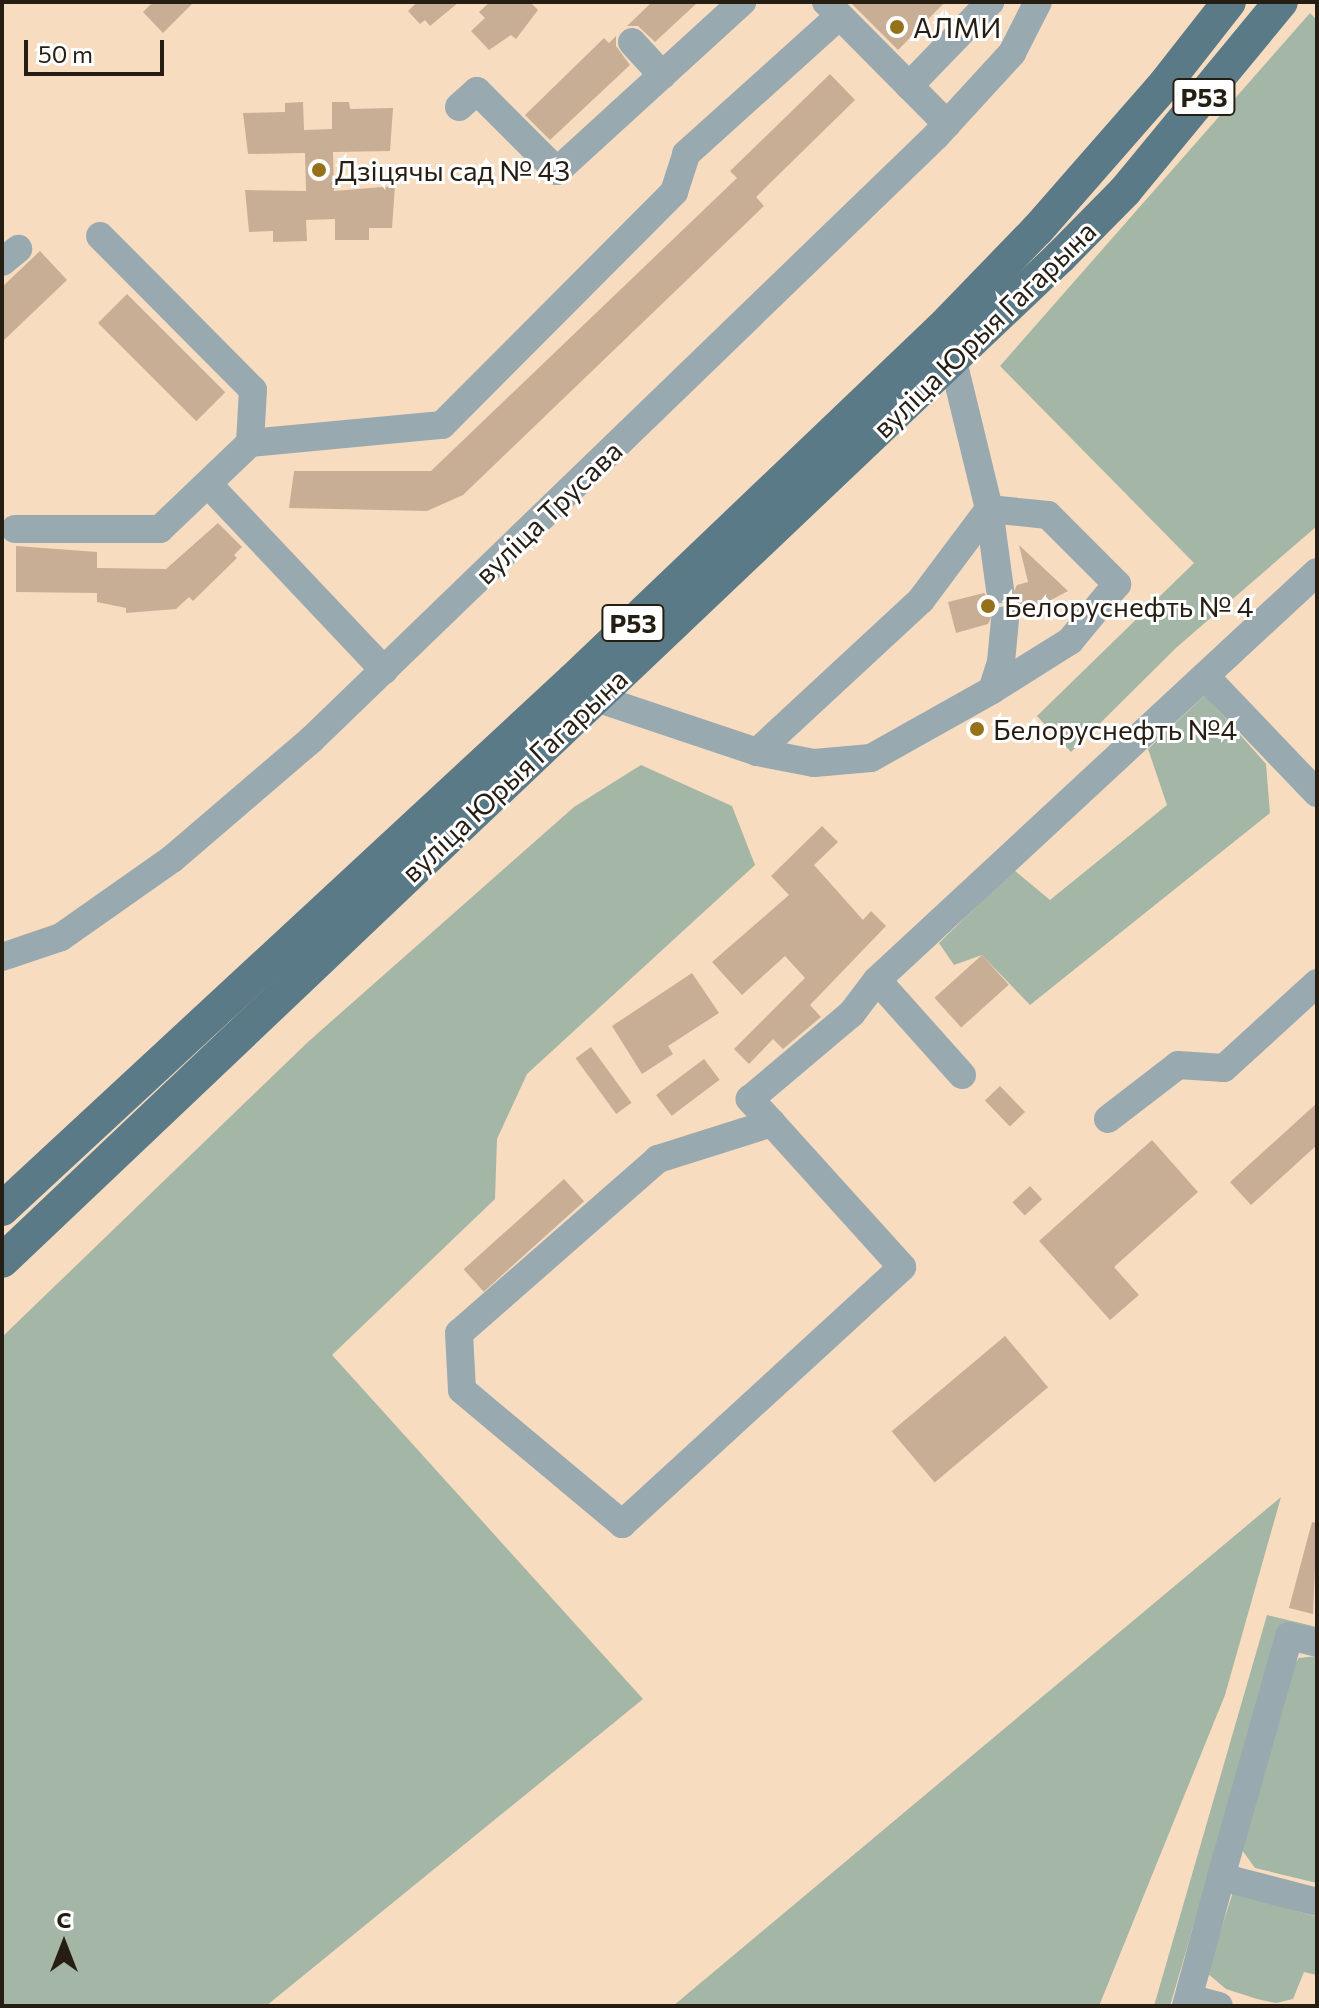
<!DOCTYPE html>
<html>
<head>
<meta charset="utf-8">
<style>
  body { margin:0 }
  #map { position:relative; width:1319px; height:2008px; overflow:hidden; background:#f7dcc0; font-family:Commissioner,sans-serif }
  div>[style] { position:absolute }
  .green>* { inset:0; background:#a4b6a5 }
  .building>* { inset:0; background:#c8ae94; transform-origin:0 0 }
  .minor>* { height:28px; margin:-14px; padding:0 14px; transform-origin:14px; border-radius:14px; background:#99a9b0 }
  .major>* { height:34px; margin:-17px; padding:0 17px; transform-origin:17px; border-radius:17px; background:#5b7a87 }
  .dots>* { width:22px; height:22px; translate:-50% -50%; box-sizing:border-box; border:4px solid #fff; border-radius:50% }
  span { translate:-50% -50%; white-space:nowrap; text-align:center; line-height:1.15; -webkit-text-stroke:6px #fff; paint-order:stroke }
  .shield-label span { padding:2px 6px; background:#fff; border:2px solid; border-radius:6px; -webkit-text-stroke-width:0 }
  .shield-label { font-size:26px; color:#261d13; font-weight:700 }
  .poi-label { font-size:28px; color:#261d13 }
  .left { translate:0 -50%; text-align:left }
  .street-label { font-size:28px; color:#261d13 }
  .frame { position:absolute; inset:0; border:4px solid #261d13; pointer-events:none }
  .north { position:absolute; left:24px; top:1904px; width:80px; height:80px; -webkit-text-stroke:6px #fff; paint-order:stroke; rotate:0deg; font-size:22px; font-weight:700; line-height:32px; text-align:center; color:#261d13 }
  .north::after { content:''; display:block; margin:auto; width:28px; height:36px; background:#261d13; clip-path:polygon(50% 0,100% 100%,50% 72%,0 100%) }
  .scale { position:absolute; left:24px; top:40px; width:140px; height:36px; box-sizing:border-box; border:4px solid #261d13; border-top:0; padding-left:10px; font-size:24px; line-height:28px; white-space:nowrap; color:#261d13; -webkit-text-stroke:6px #fff; paint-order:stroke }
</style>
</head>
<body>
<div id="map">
  <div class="green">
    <i style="clip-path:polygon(1310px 13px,1317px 20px,1317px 526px,1177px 647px,1071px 752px,1037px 716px,1194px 563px,1000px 366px)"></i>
    <i style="clip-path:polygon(1205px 695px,1266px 764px,1270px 813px,1030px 1005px,982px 955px,954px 965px,939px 943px,1014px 870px,1050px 900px,1167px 805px,1148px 749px)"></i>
    <i style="clip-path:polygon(641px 765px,732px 806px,755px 865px,527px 1074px,497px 1139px,495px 1199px,332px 1355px,643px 1699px,266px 2006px,2px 2006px,2px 1337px,309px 1041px,574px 807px)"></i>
    <i style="clip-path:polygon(1281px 1497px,1225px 1695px,1099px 2006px,673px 2006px)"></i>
    <i style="clip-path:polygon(1267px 1615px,1317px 1627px,1317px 1637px,1280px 1630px,1170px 2006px,1154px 2006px)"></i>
    <i style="clip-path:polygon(1317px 1656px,1317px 1883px,1255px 1868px,1242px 1850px,1288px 1672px,1299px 1658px)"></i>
    <i style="clip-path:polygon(1233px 1892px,1317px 1917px,1317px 1975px,1304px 1972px,1293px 1999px,1276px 2003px,1257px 1999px,1226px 1989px,1207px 1973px)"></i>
  </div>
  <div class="building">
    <i style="clip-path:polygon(153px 2px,194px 2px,163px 33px,143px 12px)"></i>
    <i style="clip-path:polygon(417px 2px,459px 2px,430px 26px,425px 20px,420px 24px,408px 11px)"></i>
    <i style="clip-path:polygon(490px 2px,530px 2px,538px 10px,516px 39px,511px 35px,489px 50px,471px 31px,485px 18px,479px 12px)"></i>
    <i style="clip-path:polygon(652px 2px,698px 2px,655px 42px,638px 26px,627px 26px)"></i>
    <i style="clip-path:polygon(850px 2px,945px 2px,898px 50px)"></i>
    <i style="clip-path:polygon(616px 36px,616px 46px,630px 65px,550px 140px,525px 115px,604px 38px,609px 43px)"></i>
    <i style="clip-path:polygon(830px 74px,855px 100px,756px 197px,764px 206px,463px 495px,427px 511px,289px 508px,294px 471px,431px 471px,737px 178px,730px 171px)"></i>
    <i style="clip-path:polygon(303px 102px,304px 130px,332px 129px,332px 102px,349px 102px,350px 109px,393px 108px,390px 151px,333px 152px,334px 191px,395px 186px,392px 228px,369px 228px,369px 240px,335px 240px,335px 219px,306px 220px,307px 241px,273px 242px,273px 231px,249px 232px,245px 190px,306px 191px,305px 153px,248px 154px,243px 113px,285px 112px,285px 103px)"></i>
    <i style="clip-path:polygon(40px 251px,67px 280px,2px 342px,2px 287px)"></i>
    <i style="left:127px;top:294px;width:139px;height:41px;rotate:45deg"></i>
    <i style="clip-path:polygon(218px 523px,242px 547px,234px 555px,237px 558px,193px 601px,189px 597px,176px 609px,126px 613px,126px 608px,97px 602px,97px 593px,16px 592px,16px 546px,97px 552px,97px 568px,166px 569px)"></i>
    <i style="clip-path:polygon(1019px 545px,1068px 591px,1021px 616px,1008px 604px,1017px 585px,1028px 582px)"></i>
    <i style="clip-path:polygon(984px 593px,997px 605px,988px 624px,956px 633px,948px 602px)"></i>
    <i style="clip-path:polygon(822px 826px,838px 842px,814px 865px,863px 920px,871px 911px,886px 926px,810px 1005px,821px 1017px,783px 1049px,773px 1039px,749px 1064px,734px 1049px,805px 978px,785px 956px,742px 995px,712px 962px,789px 895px,771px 876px)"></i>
    <i style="left:982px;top:955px;width:40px;height:64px;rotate:48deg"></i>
    <i style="clip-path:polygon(692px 973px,719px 1013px,668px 1046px,673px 1054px,642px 1074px,612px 1026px)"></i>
    <i style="left:591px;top:1047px;width:69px;height:19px;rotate:54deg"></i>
    <i style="left:704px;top:1059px;width:26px;height:60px;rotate:53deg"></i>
    <i style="left:1000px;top:1086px;width:36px;height:21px;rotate:46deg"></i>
    <i style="clip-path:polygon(1317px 1103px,1317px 1145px,1251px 1205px,1230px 1182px)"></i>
    <i style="clip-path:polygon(1152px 1140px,1198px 1192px,1114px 1267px,1139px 1295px,1110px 1320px,1039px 1241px)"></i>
    <i style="left:564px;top:1179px;width:30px;height:135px;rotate:48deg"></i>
    <i style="left:1030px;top:1186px;width:18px;height:24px;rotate:47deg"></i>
    <i style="left:1005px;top:1336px;width:67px;height:148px;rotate:50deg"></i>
    <i style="clip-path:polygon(1312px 1522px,1317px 1523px,1313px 1614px,1289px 1608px)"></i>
  </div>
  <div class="minor">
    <i style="left:826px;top:2px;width:172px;rotate:45.2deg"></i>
    <i style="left:632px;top:42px;width:45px;rotate:47.7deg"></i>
    <i style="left:909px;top:86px;width:117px;rotate:-46deg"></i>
    <i style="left:459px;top:107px;width:24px;rotate:-42deg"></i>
    <i style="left:477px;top:91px;width:113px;rotate:45deg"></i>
    <i style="left:557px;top:171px;width:251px;rotate:-42.4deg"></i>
    <i style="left:2px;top:262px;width:21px;rotate:-39deg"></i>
    <i style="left:953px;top:361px;width:152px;rotate:76.3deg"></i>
    <i style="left:989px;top:509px;width:81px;rotate:82.2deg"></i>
    <i style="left:250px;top:443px;width:193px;rotate:-5.4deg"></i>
    <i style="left:442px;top:425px;width:329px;rotate:-45.1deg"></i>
    <i style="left:674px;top:192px;width:40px;rotate:-72deg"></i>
    <i style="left:686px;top:154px;width:206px;rotate:-42deg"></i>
    <i style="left:209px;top:485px;width:255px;rotate:46.6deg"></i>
    <i style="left:15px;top:529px;width:145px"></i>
    <i style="left:160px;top:529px;width:124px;rotate:-43.7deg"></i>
    <i style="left:250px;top:443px;width:53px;rotate:-86.8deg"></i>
    <i style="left:253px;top:390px;width:217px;rotate:-134.8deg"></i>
    <i style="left:1205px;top:676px;width:162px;rotate:46.3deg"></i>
    <i style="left:596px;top:698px;width:170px;rotate:18.5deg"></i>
    <i style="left:757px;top:752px;width:58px;rotate:10.9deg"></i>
    <i style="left:814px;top:763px;width:57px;rotate:-5deg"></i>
    <i style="left:871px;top:758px;width:139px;rotate:-29.3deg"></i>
    <i style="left:992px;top:690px;width:29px;rotate:-72deg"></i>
    <i style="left:1001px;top:662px;width:42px;rotate:-84.6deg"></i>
    <i style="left:757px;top:752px;width:224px;rotate:-42.8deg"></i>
    <i style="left:921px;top:600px;width:114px;rotate:-53.2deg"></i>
    <i style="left:989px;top:509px;width:59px;rotate:5.8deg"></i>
    <i style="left:1048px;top:515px;width:98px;rotate:45deg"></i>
    <i style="left:1117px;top:584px;width:74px;rotate:129.5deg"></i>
    <i style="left:1070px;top:641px;width:92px;rotate:147.9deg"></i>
    <i style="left:2px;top:957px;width:62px;rotate:-18.7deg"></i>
    <i style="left:61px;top:937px;width:136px;rotate:-35.1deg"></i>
    <i style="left:172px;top:859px;width:184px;rotate:-40.6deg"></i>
    <i style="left:312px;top:739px;width:868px;rotate:-44.02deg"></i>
    <i style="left:936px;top:136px;width:113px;rotate:-47.5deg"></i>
    <i style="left:1012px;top:53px;width:57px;rotate:-63deg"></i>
    <i style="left:962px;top:1075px;width:127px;rotate:-131.8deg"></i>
    <i style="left:877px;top:980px;width:600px;rotate:-42.84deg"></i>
    <i style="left:1108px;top:1119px;width:88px;rotate:-37.6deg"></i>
    <i style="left:1178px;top:1065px;width:46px;rotate:3.7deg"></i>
    <i style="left:1224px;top:1068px;width:126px;rotate:-42.4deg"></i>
    <i style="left:772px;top:1123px;width:120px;rotate:162.5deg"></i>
    <i style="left:658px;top:1159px;width:264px;rotate:138.8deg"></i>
    <i style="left:459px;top:1333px;width:57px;rotate:87deg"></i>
    <i style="left:462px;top:1390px;width:209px;rotate:39.9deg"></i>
    <i style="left:622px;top:1524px;width:380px;rotate:-42.5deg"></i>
    <i style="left:902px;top:1267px;width:194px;rotate:-132.1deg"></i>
    <i style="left:772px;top:1123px;width:33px;rotate:-133deg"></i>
    <i style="left:750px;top:1099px;width:133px;rotate:-40.1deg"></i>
    <i style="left:852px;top:1013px;width:41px;rotate:-52.9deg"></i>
    <i style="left:1221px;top:1877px;width:250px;rotate:-74.2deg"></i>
    <i style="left:1289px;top:1636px;width:29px;rotate:14deg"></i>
    <i style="left:1189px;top:1998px;width:31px;rotate:15deg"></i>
    <i style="left:1186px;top:2006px;width:134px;rotate:-74.8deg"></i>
    <i style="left:1221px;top:1877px;width:99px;rotate:14.6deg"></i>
  </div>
  <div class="major">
    <i style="left:2px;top:1209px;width:778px;rotate:-42.81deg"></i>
    <i style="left:573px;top:680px;width:509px;rotate:-43.65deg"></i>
    <i style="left:941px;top:329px;width:139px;rotate:-45.9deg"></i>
    <i style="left:1038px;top:229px;width:191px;rotate:-48.8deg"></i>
    <i style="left:1164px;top:85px;width:105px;rotate:-51.9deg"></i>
    <i style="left:2px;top:1261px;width:1459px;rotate:-43.5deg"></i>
    <i style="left:1060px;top:257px;width:93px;rotate:-45.4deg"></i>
    <i style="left:1125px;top:191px;width:245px;rotate:-50.5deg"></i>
  </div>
  <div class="dots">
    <i style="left:897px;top:27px;background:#95711a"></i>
    <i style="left:319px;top:170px;background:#95711a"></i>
    <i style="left:988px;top:606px;background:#95711a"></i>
    <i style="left:977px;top:729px;background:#95711a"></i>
  </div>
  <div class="shield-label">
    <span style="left:1204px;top:97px">Р53</span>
    <span style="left:633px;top:623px">Р53</span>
  </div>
  <div class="poi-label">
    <span class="left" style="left:913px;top:27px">АЛМИ</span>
    <span class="left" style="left:335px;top:170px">Дзіцячы сад № 43</span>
    <span class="left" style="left:1004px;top:606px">Белоруснефть № 4</span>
    <span class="left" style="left:993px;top:729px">Белоруснефть №4</span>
  </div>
  <div class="street-label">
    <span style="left:984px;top:329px;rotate:-44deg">вуліца Юрыя Гагарына</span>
    <span style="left:548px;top:512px;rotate:-44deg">вуліца Трусава</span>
    <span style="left:514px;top:775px;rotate:-43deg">вуліца Юрыя Гагарына</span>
  </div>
  <div class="frame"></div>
  <div class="north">С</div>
  <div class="scale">50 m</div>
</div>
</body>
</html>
